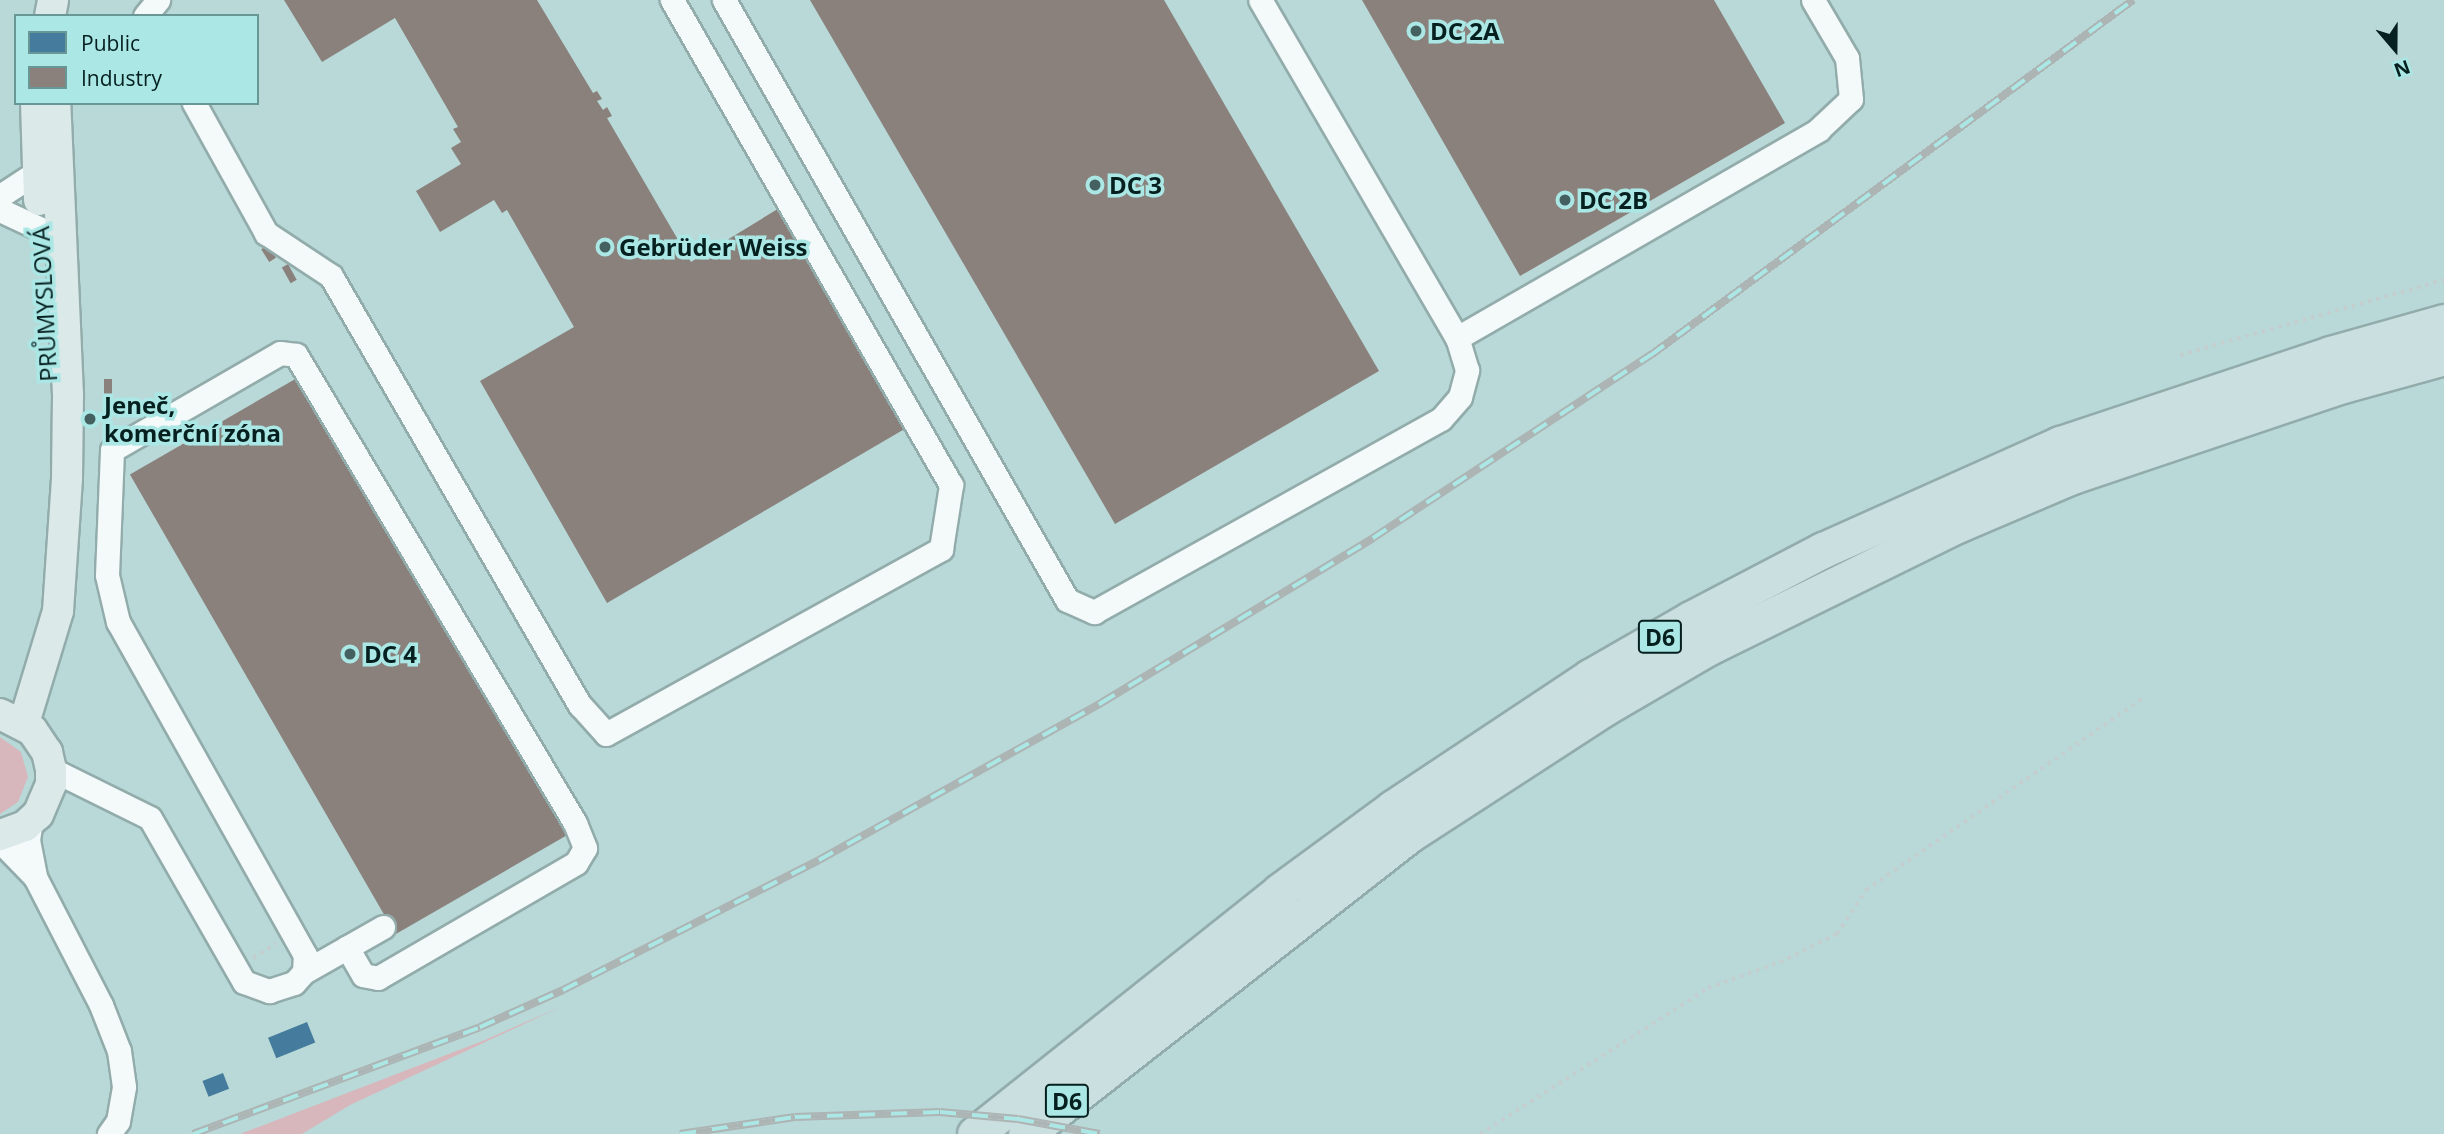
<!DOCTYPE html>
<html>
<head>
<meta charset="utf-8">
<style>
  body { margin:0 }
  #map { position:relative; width:2444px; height:1134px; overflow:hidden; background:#b8d9d8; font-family:"Open Sans",sans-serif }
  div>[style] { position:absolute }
  .green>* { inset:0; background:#d8b7bc }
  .public>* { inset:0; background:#457b9d; transform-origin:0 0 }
  .industry>* { inset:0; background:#8a817c; transform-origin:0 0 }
  .path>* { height:3.5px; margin-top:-1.75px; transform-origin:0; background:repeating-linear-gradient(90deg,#c4cece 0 3.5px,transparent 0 8.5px) }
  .roads { filter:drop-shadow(2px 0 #92acab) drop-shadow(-2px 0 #92acab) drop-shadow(0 2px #92acab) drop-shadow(0 -2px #92acab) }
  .minor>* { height:23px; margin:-11.5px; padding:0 11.5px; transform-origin:11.5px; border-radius:11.5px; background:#f4f9f9 }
  .major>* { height:30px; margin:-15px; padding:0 15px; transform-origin:15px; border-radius:15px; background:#dbe9e9 }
  .highway>* { height:35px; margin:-17.5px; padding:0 17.5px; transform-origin:17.5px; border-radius:17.5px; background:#cadfdf }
  .rail>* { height:8px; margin-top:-4px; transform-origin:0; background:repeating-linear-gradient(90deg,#aae7e5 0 16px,#acb4b4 0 32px); box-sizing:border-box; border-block:2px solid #acb4b4 }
  .dots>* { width:19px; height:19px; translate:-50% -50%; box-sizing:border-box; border:4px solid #aae7e5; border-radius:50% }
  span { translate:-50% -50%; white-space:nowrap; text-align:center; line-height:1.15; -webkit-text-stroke:7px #aae7e5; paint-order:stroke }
  .shield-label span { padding:2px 5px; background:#aae7e5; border:2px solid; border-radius:5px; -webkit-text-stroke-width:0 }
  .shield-label { font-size:23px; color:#061f1f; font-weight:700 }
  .poi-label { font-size:24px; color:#061f1f; font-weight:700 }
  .left { translate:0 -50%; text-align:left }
  .street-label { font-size:24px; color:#061f1f }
  .legend { position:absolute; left:14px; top:14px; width:245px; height:91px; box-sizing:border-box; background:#aae7e5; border:2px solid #689796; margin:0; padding:9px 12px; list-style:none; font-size:21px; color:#061f1f }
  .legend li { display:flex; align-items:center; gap:14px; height:35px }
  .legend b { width:35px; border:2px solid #689796 }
  .north { position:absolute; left:2360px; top:14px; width:70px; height:70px; -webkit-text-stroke:5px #aae7e5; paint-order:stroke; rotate:160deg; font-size:19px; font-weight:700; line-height:28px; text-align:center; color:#061f1f }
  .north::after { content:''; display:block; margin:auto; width:24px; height:32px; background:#061f1f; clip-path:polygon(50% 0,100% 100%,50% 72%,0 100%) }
</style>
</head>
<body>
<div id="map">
  <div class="green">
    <i style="clip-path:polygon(0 737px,21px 752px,28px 777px,18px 802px,0 814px)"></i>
    <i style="clip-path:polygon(569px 1003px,350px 1105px,302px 1134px,240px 1134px,485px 1040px)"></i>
  </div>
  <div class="public">
    <i style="left:307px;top:1022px;width:22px;height:42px;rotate:68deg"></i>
    <i style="left:223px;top:1073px;width:17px;height:22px;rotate:69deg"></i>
  </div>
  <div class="industry">
    <i style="clip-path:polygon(284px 0,537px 0,593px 93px,597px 91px,602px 99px,597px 101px,603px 110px,607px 107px,612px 116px,607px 118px,691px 262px,781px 207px,908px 427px,607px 603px,480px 381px,574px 327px,507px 210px,502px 213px,494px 200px,440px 232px,416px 191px,461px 164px,451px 148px,461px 142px,453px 129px,458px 127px,395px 18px,322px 62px)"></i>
    <i style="clip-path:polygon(810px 0,1164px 0,1379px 371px,1115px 524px)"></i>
    <i style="clip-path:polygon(1362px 0,1714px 0,1785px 123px,1520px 276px)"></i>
    <i style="left:268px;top:245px;width:15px;height:8px;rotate:58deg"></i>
    <i style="left:288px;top:264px;width:18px;height:7px;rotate:61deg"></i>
    <i style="left:304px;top:374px;width:531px;height:201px;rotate:60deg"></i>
    <i style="left:104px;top:379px;width:8px;height:17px"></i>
  </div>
  <div class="path">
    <i style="left:2180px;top:355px;width:274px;rotate:-15.9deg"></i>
    <i style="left:253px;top:958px;width:27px;rotate:-33deg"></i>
    <i style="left:1480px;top:1134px;width:271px;rotate:-32.6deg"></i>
    <i style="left:1708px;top:988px;width:77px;rotate:-19.9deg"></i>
    <i style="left:1780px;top:962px;width:64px;rotate:-26.2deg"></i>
    <i style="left:1837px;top:934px;width:53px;rotate:-56.6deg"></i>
    <i style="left:1866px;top:890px;width:339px;rotate:-34.7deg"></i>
  </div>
  <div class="roads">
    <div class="minor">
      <i style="left:724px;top:0;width:691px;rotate:60.24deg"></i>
      <i style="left:1067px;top:600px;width:30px;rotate:24deg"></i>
      <i style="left:1094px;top:612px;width:397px;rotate:-29.1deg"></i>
      <i style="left:1441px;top:419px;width:29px;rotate:-49deg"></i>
      <i style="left:1460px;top:397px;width:28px;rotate:-75deg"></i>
      <i style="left:1467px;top:370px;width:34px;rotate:-107deg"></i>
      <i style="left:1457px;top:338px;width:391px;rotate:-120.2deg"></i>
      <i style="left:145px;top:16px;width:21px;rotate:-51deg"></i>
      <i style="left:194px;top:103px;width:149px;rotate:61deg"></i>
      <i style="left:266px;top:233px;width:78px;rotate:33.5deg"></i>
      <i style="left:331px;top:276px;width:496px;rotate:59.9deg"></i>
      <i style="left:580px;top:705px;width:39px;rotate:48deg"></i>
      <i style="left:606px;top:734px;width:383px;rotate:-28.9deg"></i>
      <i style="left:941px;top:549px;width:65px;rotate:-81.1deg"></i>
      <i style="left:951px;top:485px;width:560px;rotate:-119.91deg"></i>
      <i style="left:0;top:196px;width:45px;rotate:-33.3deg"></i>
      <i style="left:0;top:210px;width:45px;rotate:24.9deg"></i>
      <i style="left:1457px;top:338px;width:417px;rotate:-29.9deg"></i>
      <i style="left:1818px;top:130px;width:45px;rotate:-43.2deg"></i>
      <i style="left:1851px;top:99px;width:41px;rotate:-95.6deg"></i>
      <i style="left:1847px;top:58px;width:67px;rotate:-120.4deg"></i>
      <i style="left:51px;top:769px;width:110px;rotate:26.3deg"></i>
      <i style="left:150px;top:818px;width:189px;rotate:60.2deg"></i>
      <i style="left:244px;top:982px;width:27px;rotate:20deg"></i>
      <i style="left:269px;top:991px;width:26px;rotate:-18deg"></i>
      <i style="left:294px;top:983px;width:15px;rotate:-48deg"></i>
      <i style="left:304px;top:972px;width:17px;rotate:-87deg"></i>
      <i style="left:305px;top:955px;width:382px;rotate:-119.3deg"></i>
      <i style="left:118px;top:622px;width:48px;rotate:-103.2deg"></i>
      <i style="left:107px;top:575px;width:125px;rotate:-87.7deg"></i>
      <i style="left:112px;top:450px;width:194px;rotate:-30deg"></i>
      <i style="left:280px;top:353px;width:16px;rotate:7deg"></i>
      <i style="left:296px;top:355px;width:545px;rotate:59.2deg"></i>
      <i style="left:575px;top:823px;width:27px;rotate:68deg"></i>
      <i style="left:585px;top:848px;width:17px;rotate:121deg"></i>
      <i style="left:576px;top:863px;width:229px;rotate:149.9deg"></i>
      <i style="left:378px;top:978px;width:15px;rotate:-169deg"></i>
      <i style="left:363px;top:975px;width:32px;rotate:-120deg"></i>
      <i style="left:31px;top:821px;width:19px;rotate:99deg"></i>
      <i style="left:28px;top:840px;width:38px;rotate:79deg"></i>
      <i style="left:35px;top:877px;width:144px;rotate:62.7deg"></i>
      <i style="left:101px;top:1005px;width:49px;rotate:68.6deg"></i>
      <i style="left:119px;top:1051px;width:36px;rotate:82deg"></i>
      <i style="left:124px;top:1087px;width:35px;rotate:100deg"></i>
      <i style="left:118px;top:1121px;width:16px;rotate:125deg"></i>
      <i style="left:0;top:841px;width:50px;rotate:45.8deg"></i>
      <i style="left:304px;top:972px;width:91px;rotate:-29.7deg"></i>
    </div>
    <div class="major">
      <i style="left:50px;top:16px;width:16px;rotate:-79deg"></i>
      <i style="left:36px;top:103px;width:97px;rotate:88.2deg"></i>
      <i style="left:0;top:714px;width:36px;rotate:27deg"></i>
      <i style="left:32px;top:730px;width:27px;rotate:56deg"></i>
      <i style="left:47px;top:752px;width:17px;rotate:77deg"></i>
      <i style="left:51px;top:769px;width:15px;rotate:90deg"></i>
      <i style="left:51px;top:784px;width:33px;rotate:113deg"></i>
      <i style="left:38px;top:814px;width:18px;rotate:137deg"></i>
      <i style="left:25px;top:826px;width:27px;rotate:160deg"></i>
      <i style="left:24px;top:723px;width:117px;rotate:-73.1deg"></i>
      <i style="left:58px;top:611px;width:133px;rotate:-86.1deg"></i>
      <i style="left:67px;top:478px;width:83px;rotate:-89.3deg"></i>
      <i style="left:68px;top:395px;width:292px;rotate:-92.5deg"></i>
    </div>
    <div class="highway">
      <i style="left:975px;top:1134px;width:390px;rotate:-38.5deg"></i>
      <i style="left:1280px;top:891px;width:140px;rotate:-36.3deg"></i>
      <i style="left:1393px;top:808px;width:237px;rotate:-33.6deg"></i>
      <i style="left:1590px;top:677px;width:116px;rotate:-29.9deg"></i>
      <i style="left:1691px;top:619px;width:149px;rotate:-27.6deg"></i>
      <i style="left:1823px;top:550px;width:260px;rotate:-24.1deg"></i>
      <i style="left:2060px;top:444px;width:285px;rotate:-18.4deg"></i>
      <i style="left:2330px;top:354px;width:118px;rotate:-15.7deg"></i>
      <i style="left:1026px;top:1134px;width:484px;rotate:-38deg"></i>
      <i style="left:1407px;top:836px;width:235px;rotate:-33deg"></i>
      <i style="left:1604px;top:708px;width:121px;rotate:-30.2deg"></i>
      <i style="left:1709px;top:647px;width:276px;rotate:-26.2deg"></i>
      <i style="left:1957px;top:525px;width:125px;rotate:-23.1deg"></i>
      <i style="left:2072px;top:476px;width:286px;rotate:-18.6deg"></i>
      <i style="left:2343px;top:385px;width:105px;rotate:-15.5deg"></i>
    </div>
  </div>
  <div class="rail">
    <i style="left:193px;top:1134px;width:306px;rotate:-20.4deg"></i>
    <i style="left:480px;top:1027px;width:91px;rotate:-24deg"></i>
    <i style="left:563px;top:990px;width:287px;rotate:-26.9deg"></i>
    <i style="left:819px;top:860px;width:323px;rotate:-29.1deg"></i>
    <i style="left:1101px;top:703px;width:318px;rotate:-31.2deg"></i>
    <i style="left:1373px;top:538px;width:333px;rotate:-33.4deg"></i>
    <i style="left:1651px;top:355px;width:599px;rotate:-36.37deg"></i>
    <i style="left:680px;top:1134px;width:116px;rotate:-8.4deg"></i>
    <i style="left:795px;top:1117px;width:145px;rotate:-2deg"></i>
    <i style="left:940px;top:1112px;width:78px;rotate:5.1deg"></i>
    <i style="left:1018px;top:1119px;width:83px;rotate:10.4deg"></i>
  </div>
  <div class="dots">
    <i style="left:1416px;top:31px;background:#446060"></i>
    <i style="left:1095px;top:185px;background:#446060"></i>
    <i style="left:1565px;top:200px;background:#446060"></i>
    <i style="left:605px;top:247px;background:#446060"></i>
    <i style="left:90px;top:419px;background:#446060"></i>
    <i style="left:350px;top:654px;background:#446060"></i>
  </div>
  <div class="shield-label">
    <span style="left:1660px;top:637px">D6</span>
    <span style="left:1067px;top:1101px">D6</span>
  </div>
  <div class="poi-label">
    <span class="left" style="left:1430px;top:31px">DC 2A</span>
    <span class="left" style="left:1109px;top:185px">DC 3</span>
    <span class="left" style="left:1579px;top:200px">DC 2B</span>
    <span class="left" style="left:619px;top:247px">Gebrüder Weiss</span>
    <span class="left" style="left:104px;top:419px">Jeneč,<br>komerční zóna</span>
    <span class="left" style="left:364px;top:654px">DC 4</span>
  </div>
  <div class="street-label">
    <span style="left:44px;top:304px;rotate:-93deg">PRŮMYSLOVÁ</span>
  </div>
  <ul class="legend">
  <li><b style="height:19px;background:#457b9d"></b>Public</li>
  <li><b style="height:19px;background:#8a817c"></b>Industry</li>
  </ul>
  <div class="north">N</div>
</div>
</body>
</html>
